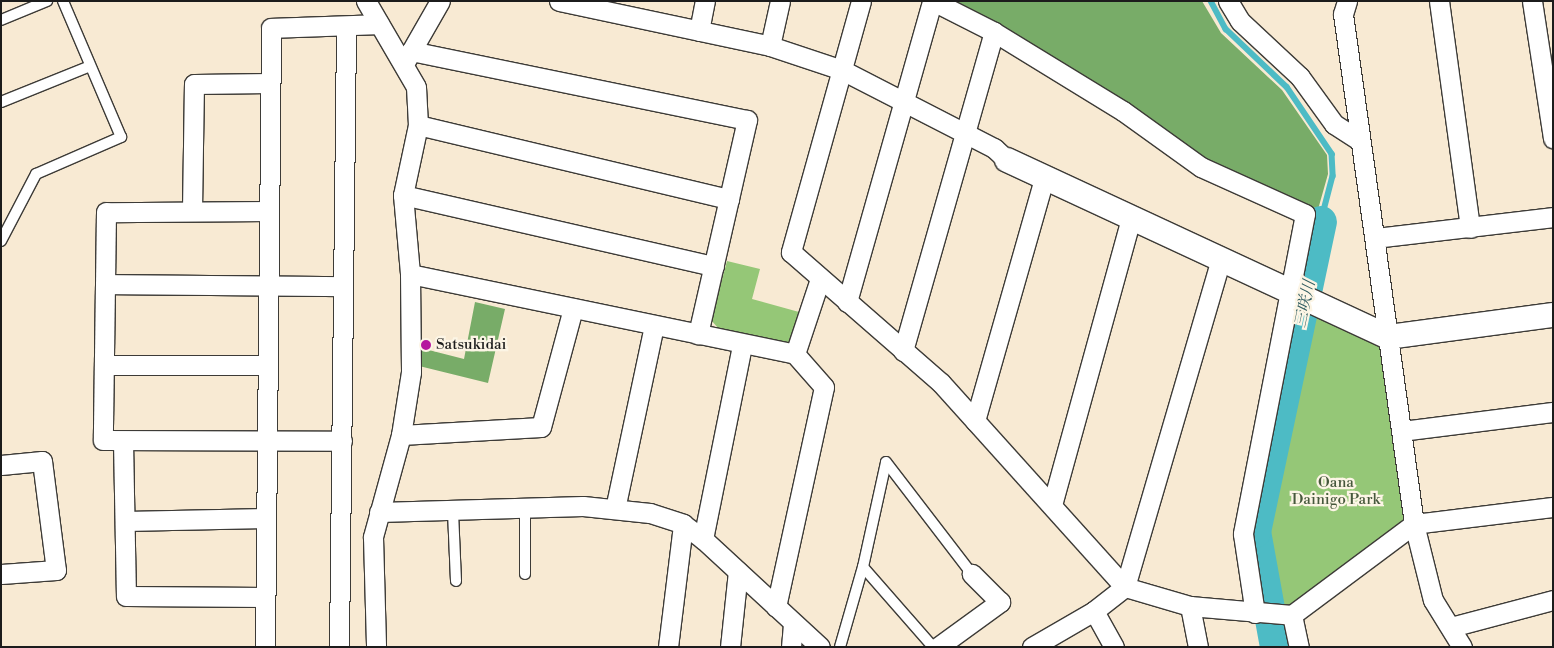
<!DOCTYPE html>
<html>
<head>
<meta charset="utf-8">
<style>
  body { margin:0 }
  #map { position:relative; width:1554px; height:648px; overflow:hidden; background:#f8ead3; font-family:"Libre Bodoni","Noto Serif JP",serif }
  div>[style] { position:absolute }
  .green>* { inset:0; background:#95c777 }
  .forest>* { inset:0; background:#78ac68 }
  .stream>* { height:5.5px; margin:-2.75px; padding:0 2.75px; transform-origin:2.75px; border-radius:2.75px; background:#4dbbc5 }
  .river>* { height:32px; margin:-16px; padding:0 16px; transform-origin:16px; border-radius:16px; background:#4dbbc5 }
  .roads { filter:drop-shadow(1px 0 #3d3b37) drop-shadow(-1px 0 #3d3b37) drop-shadow(0 1px #3d3b37) drop-shadow(0 -1px #3d3b37) }
  .service>* { height:10px; margin:-5px; padding:0 5px; transform-origin:5px; border-radius:5px; background:#fff }
  .minor>* { height:19px; margin:-9.5px; padding:0 9.5px; transform-origin:9.5px; border-radius:9.5px; background:#fff }
  .tertiary>* { height:24px; margin:-12px; padding:0 12px; transform-origin:12px; border-radius:12px; background:#fff }
  .dots>* { width:14px; height:14px; translate:-50% -50%; box-sizing:border-box; border:2px solid #fcf5e5; border-radius:50% }
  span { translate:-50% -50%; white-space:nowrap; text-align:center; line-height:1.15; -webkit-text-stroke:4.5px #fcf5e5; paint-order:stroke }
  .poi-label { font-size:15px; color:#1c1c1c }
  .left { translate:0 -50%; text-align:left }
  .park-label { font-size:15px; color:#46583c }
  .water-label { font-size:16px; color:#305c60; font-style:italic }
  .frame { position:absolute; inset:0; border:2px solid #1c1c1c; pointer-events:none }
</style>
</head>
<body>
<div id="map">
  <div class="green">
    <i style="clip-path:polygon(727px 261px,760px 269px,752px 299px,799px 312px,794px 339px,786px 343px,718px 328px,711px 320px)"></i>
    <i style="clip-path:polygon(1306px 310px,1384px 348px,1405px 521px,1289px 607px,1276px 602px,1261px 533px)"></i>
  </div>
  <div class="forest">
    <i style="clip-path:polygon(945px 1px,1202px 1px,1221px 33px,1282px 90px,1327px 155px,1328px 174px,1317px 213px,1208px 164px)"></i>
    <i style="clip-path:polygon(475px 302px,505px 309px,488px 383px,411px 364px,413px 346px,464px 359px)"></i>
  </div>
  <div class="stream">
    <i style="left:1211px;top:1px;width:32px;rotate:62deg"></i>
    <i style="left:1226px;top:29px;width:84px;rotate:43.6deg"></i>
    <i style="left:1287px;top:87px;width:81px;rotate:56.1deg"></i>
    <i style="left:1332px;top:154px;width:22px;rotate:87deg"></i>
    <i style="left:1333px;top:176px;width:48px;rotate:104.6deg"></i>
  </div>
  <div class="river">
    <i style="left:1276px;top:647px;width:117px;rotate:-100.3deg"></i>
    <i style="left:1255px;top:532px;width:317px;rotate:-78deg"></i>
  </div>
  <div class="roads">
    <div class="service">
      <i style="left:1px;top:20px;width:50px;rotate:-22.4deg"></i>
      <i style="left:1px;top:102px;width:96px;rotate:-22deg"></i>
      <i style="left:1px;top:241px;width:76px;rotate:-62.4deg"></i>
      <i style="left:36px;top:174px;width:93px;rotate:-23.5deg"></i>
      <i style="left:121px;top:137px;width:148px;rotate:-113.1deg"></i>
      <i style="left:525px;top:508px;width:66px;rotate:90deg"></i>
      <i style="left:453px;top:512px;width:69px;rotate:87.5deg"></i>
      <i style="left:863px;top:567px;width:106px;rotate:48.8deg"></i>
      <i style="left:840px;top:647px;width:83px;rotate:-74deg"></i>
      <i style="left:863px;top:567px;width:107px;rotate:-77.6deg"></i>
      <i style="left:886px;top:462px;width:141px;rotate:52.5deg"></i>
    </div>
    <div class="minor">
      <i style="left:366px;top:1px;width:99px;rotate:59.8deg"></i>
      <i style="left:416px;top:87px;width:38px;rotate:87deg"></i>
      <i style="left:418px;top:125px;width:72px;rotate:102.1deg"></i>
      <i style="left:403px;top:195px;width:79px;rotate:84.9deg"></i>
      <i style="left:410px;top:274px;width:98px;rotate:89.4deg"></i>
      <i style="left:411px;top:372px;width:64px;rotate:99deg"></i>
      <i style="left:401px;top:435px;width:106px;rotate:105.4deg"></i>
      <i style="left:373px;top:537px;width:110px;rotate:88.4deg"></i>
      <i style="left:559px;top:1px;width:216px;rotate:12deg"></i>
      <i style="left:770px;top:46px;width:76px;rotate:18.4deg"></i>
      <i style="left:842px;top:70px;width:171px;rotate:27.2deg"></i>
      <i style="left:994px;top:148px;width:18px;rotate:43deg"></i>
      <i style="left:861px;top:1px;width:261px;rotate:105.6deg"></i>
      <i style="left:791px;top:252px;width:199px;rotate:41.1deg"></i>
      <i style="left:941px;top:383px;width:275px;rotate:48deg"></i>
      <i style="left:1125px;top:587px;width:68px;rotate:16.3deg"></i>
      <i style="left:1190px;top:606px;width:102px;rotate:5deg"></i>
      <i style="left:1292px;top:615px;width:152px;rotate:-36.7deg"></i>
      <i style="left:1414px;top:524px;width:140px;rotate:-7deg"></i>
      <i style="left:933px;top:1px;width:68px;rotate:26.9deg"></i>
      <i style="left:994px;top:32px;width:151px;rotate:31.5deg"></i>
      <i style="left:1123px;top:111px;width:96px;rotate:35.7deg"></i>
      <i style="left:1201px;top:167px;width:114px;rotate:24.3deg"></i>
      <i style="left:1305px;top:214px;width:326px;rotate:101deg"></i>
      <i style="left:1243px;top:534px;width:80px;rotate:81.4deg"></i>
      <i style="left:1228px;top:1px;width:23px;rotate:59deg"></i>
      <i style="left:1240px;top:21px;width:82px;rotate:43deg"></i>
      <i style="left:1300px;top:77px;width:58px;rotate:54.1deg"></i>
      <i style="left:1334px;top:124px;width:30px;rotate:33deg"></i>
      <i style="left:1347px;top:1px;width:14px;rotate:107deg"></i>
      <i style="left:1343px;top:14px;width:515px;rotate:82.07deg"></i>
      <i style="left:1414px;top:524px;width:78px;rotate:76deg"></i>
      <i style="left:1433px;top:600px;width:55px;rotate:58.3deg"></i>
      <i style="left:1439px;top:1px;width:229px;rotate:82.2deg"></i>
      <i style="left:1532px;top:1px;width:139px;rotate:81.3deg"></i>
      <i style="left:699px;top:31px;width:31px;rotate:-79deg"></i>
      <i style="left:770px;top:46px;width:46px;rotate:-77.5deg"></i>
      <i style="left:411px;top:51px;width:343px;rotate:11.6deg"></i>
      <i style="left:747px;top:120px;width:220px;rotate:102.9deg"></i>
      <i style="left:405px;top:62px;width:70px;rotate:-60.2deg"></i>
      <i style="left:418px;top:125px;width:320px;rotate:13.4deg"></i>
      <i style="left:403px;top:195px;width:319px;rotate:12.9deg"></i>
      <i style="left:192px;top:210px;width:126px;rotate:-89.1deg"></i>
      <i style="left:194px;top:84px;width:76px;rotate:-0.8deg"></i>
      <i style="left:269px;top:211px;width:163px;rotate:179.6deg"></i>
      <i style="left:106px;top:212px;width:228px;rotate:90.8deg"></i>
      <i style="left:103px;top:440px;width:239px;rotate:0.2deg"></i>
      <i style="left:1375px;top:238px;width:179px;rotate:-6.7deg"></i>
      <i style="left:410px;top:274px;width:393px;rotate:11.7deg"></i>
      <i style="left:795px;top:354px;width:79px;rotate:-71.6deg"></i>
      <i style="left:106px;top:284px;width:236px;rotate:0.5deg"></i>
      <i style="left:847px;top:302px;width:313px;rotate:-74.2deg"></i>
      <i style="left:903px;top:351px;width:332px;rotate:-74.1deg"></i>
      <i style="left:105px;top:365px;width:163px"></i>
      <i style="left:975px;top:421px;width:253px;rotate:-74.1deg"></i>
      <i style="left:1402px;top:431px;width:152px;rotate:-7.2deg"></i>
      <i style="left:401px;top:435px;width:140px;rotate:-3.3deg"></i>
      <i style="left:541px;top:427px;width:123px;rotate:-74.9deg"></i>
      <i style="left:123px;top:441px;width:155px;rotate:88.9deg"></i>
      <i style="left:126px;top:596px;width:139px;rotate:0.4deg"></i>
      <i style="left:1px;top:465px;width:41px;rotate:-5.6deg"></i>
      <i style="left:42px;top:461px;width:110px;rotate:82.7deg"></i>
      <i style="left:56px;top:570px;width:55px;rotate:175.8deg"></i>
      <i style="left:1052px;top:505px;width:298px;rotate:-74.6deg"></i>
      <i style="left:615px;top:509px;width:188px;rotate:-78deg"></i>
      <i style="left:379px;top:512px;width:204px;rotate:-1.7deg"></i>
      <i style="left:583px;top:506px;width:67px;rotate:6deg"></i>
      <i style="left:650px;top:513px;width:35px;rotate:18deg"></i>
      <i style="left:683px;top:524px;width:25px;rotate:37deg"></i>
      <i style="left:703px;top:539px;width:159px;rotate:42.7deg"></i>
      <i style="left:125px;top:521px;width:141px;rotate:-1.2deg"></i>
      <i style="left:703px;top:539px;width:198px;rotate:-78.6deg"></i>
      <i style="left:1190px;top:606px;width:42px;rotate:79deg"></i>
      <i style="left:776px;top:607px;width:225px;rotate:-77.7deg"></i>
      <i style="left:824px;top:387px;width:44px;rotate:-131.3deg"></i>
      <i style="left:1094px;top:611px;width:41px;rotate:60.9deg"></i>
      <i style="left:1292px;top:615px;width:33px;rotate:78deg"></i>
      <i style="left:1451px;top:627px;width:106px;rotate:-14.8deg"></i>
      <i style="left:265px;top:647px;width:619px;rotate:-89.44deg"></i>
      <i style="left:271px;top:28px;width:108px;rotate:-2.1deg"></i>
      <i style="left:339px;top:647px;width:621px;rotate:-89.35deg"></i>
      <i style="left:668px;top:647px;width:124px;rotate:-83deg"></i>
      <i style="left:730px;top:647px;width:76px;rotate:-84deg"></i>
      <i style="left:791px;top:647px;width:24px;rotate:-85deg"></i>
      <i style="left:938px;top:647px;width:77px;rotate:-36deg"></i>
      <i style="left:1000px;top:602px;width:40px;rotate:-135deg"></i>
      <i style="left:1032px;top:647px;width:72px;rotate:-30.1deg"></i>
      <i style="left:1094px;top:611px;width:39px;rotate:-38deg"></i>
      <i style="left:1125px;top:587px;width:342px;rotate:-73.7deg"></i>
    </div>
    <div class="tertiary">
      <i style="left:1007px;top:160px;width:420px;rotate:24.9deg"></i>
      <i style="left:1388px;top:337px;width:166px;rotate:-7.6deg"></i>
    </div>
  </div>
  <div class="dots">
    <i style="left:426px;top:345px;background:#b5179e"></i>
  </div>
  <div class="poi-label">
    <span class="left" style="left:436px;top:345px">Satsukidai</span>
  </div>
  <div class="park-label">
    <span style="left:1336px;top:491px">Oana<br>Dainigo Park</span>
  </div>
  <div class="water-label">
    <span style="left:1305px;top:304px;rotate:-78deg">三咲川</span>
  </div>
  <div class="frame"></div>
</div>
</body>
</html>
